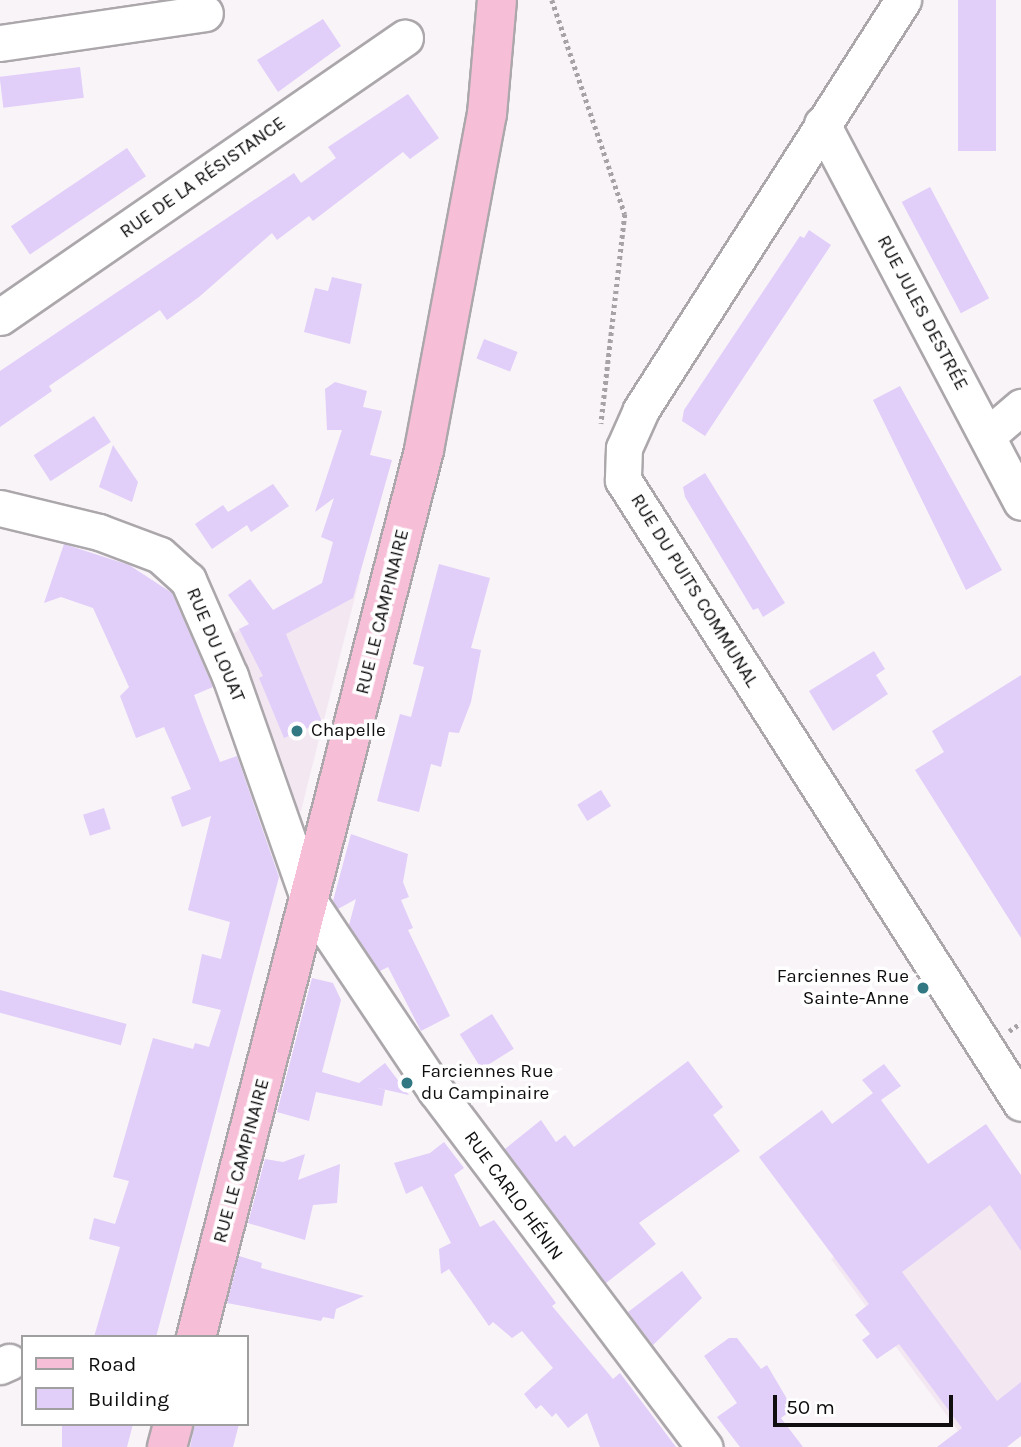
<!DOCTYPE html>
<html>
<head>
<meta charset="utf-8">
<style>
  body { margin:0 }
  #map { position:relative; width:1021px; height:1447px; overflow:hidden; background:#f9f4f8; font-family:Karla,sans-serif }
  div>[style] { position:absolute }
  .built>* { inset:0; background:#f3e8f2 }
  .building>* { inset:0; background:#e1cef9; transform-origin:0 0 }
  .path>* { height:4.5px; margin-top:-2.25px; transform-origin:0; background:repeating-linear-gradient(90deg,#a6a2a5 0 3.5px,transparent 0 7px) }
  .roads { filter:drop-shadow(2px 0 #aba7ab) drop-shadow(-2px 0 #aba7ab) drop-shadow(0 2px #aba7ab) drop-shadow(0 -2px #aba7ab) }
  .minor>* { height:35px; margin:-17.5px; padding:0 17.5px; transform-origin:17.5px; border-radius:17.5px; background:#fff }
  .major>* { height:38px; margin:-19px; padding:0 19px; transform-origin:19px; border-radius:19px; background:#f7bfd7 }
  .dots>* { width:19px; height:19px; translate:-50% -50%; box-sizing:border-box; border:4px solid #fff; border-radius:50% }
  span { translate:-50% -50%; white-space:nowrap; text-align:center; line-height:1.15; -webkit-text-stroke:7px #fff; paint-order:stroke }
  .street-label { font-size:19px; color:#100e0f }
  .poi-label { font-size:19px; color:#100e0f }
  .left { translate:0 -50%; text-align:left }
  .right { translate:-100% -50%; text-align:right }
  .legend { position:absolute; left:21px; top:1335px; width:228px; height:91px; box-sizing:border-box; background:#fff; border:2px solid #9f9f9f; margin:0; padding:9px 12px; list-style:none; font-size:21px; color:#100e0f }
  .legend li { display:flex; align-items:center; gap:14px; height:35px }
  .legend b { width:35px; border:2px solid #9f9f9f }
  .scale { position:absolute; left:773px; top:1395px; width:180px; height:32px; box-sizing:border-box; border:4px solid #100e0f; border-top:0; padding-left:9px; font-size:21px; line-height:24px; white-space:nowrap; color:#100e0f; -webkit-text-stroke:5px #fff; paint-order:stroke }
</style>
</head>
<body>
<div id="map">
  <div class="built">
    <i style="clip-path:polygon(360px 577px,301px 811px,291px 810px,230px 635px,335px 579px)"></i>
    <i style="clip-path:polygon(986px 1145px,1021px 1192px,1021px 1430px,970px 1447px,831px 1259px)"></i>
  </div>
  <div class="building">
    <i style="left:958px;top:0;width:38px;height:151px"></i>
    <i style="clip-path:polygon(323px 19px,341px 46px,278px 92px,257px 60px)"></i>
    <i style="left:80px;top:67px;width:31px;height:81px;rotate:83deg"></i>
    <i style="clip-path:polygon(408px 94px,439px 138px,410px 159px,403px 152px,313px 221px,309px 216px,277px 240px,272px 233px,199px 297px,167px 320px,160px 310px,49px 386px,52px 391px,0 427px,0 371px,294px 173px,301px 183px,336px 158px,328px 147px)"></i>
    <i style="left:127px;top:148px;width:34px;height:140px;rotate:56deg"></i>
    <i style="left:930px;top:187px;width:126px;height:32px;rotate:62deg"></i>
    <i style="clip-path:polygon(809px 230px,831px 245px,705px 436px,682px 421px,684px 410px,800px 236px,804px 238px)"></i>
    <i style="clip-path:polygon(332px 277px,362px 284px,350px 344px,304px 332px,315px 288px,328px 291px)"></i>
    <i style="left:484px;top:339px;width:36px;height:21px;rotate:21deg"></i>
    <i style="clip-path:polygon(335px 382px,367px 391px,363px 407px,382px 411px,370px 455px,392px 460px,353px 598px,286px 634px,322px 722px,284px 738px,259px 678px,263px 676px,239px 629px,249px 624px,228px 595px,250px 579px,273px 610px,322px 583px,333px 542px,321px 537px,334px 498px,315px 512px,342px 430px,327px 430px,325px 389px)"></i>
    <i style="clip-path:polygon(900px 386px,1002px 570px,966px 590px,873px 400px)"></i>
    <i style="left:94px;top:416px;width:31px;height:72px;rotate:57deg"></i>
    <i style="clip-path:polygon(113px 445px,138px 482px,132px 502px,99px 487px)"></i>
    <i style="clip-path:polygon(705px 473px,785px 603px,763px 617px,758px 608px,753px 610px,685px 497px,683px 487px)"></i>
    <i style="clip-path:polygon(273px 484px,289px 506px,251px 532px,247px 525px,212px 549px,195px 524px,223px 505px,228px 512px)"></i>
    <i style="clip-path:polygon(64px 544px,129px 565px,172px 593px,213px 687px,194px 695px,204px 722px,220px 762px,237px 756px,279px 877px,156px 1337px,94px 1337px,120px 1247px,89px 1239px,94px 1218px,115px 1224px,129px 1181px,113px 1177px,153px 1038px,193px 1049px,195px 1043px,209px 1047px,221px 1010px,192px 1003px,202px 954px,221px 959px,230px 922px,188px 910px,211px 816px,182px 827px,171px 797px,191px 789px,164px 727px,136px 738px,120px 696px,129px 687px,93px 608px,61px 597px,44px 603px)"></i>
    <i style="clip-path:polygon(439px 564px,490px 578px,471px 648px,481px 650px,471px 702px,459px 733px,449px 732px,441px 767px,431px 764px,419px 812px,377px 801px,400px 714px,411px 717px,424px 667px,413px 664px)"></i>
    <i style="clip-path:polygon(874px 651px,885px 669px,876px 675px,888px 694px,833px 731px,809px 691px)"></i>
    <i style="clip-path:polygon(1021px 675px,1021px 938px,915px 770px,944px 752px,932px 731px)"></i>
    <i style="left:601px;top:790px;width:19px;height:28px;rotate:58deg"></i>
    <i style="left:104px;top:808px;width:22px;height:22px;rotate:72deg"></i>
    <i style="clip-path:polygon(351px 834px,408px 854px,403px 882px,409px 897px,401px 900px,413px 928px,408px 930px,450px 1016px,421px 1031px,388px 967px,380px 971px,349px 925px,356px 899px,338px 909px,333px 901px)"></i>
    <i style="clip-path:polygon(312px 978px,333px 983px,341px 1000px,322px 1072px,359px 1083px,385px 1063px,409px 1095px,373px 1087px,385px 1090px,382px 1106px,316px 1092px,309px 1121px,277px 1112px)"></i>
    <i style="left:0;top:990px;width:131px;height:22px;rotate:15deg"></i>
    <i style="left:492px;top:1014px;width:41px;height:38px;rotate:58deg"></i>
    <i style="clip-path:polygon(688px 1061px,723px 1107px,713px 1115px,740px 1151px,639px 1223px,656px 1244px,606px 1283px,505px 1149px,541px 1120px,556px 1142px,565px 1135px,574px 1147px)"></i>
    <i style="clip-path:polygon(884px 1064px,901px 1086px,881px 1100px,928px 1164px,986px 1124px,1021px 1175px,1021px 1251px,990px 1205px,902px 1272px,997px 1401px,1021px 1382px,1021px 1436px,1007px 1447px,937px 1447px,962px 1428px,899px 1344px,877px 1359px,862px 1340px,870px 1334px,855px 1315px,869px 1304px,759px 1157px,822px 1110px,832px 1124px,873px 1093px,862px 1080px)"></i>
    <i style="clip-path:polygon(444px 1142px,464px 1168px,454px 1175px,480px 1227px,494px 1220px,556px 1303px,552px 1306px,613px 1379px,620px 1373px,676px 1447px,600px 1447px,587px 1413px,568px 1428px,556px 1413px,552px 1417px,541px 1405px,536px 1409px,524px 1394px,553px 1368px,522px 1331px,512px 1338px,493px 1322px,489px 1326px,449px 1269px,441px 1274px,439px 1249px,451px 1243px,422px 1186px,406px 1194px,394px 1163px,430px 1153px)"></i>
    <i style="clip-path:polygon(305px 1154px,298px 1180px,340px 1164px,337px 1203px,313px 1205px,305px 1240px,248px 1223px,265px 1159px,283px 1162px)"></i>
    <i style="clip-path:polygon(239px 1256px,262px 1263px,261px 1268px,364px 1296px,336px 1309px,334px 1319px,323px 1317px,321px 1321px,227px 1303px)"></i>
    <i style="clip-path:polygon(682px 1271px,702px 1298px,653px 1345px,628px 1312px)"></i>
    <i style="clip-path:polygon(729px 1338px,737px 1338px,761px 1369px,767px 1365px,793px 1409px,781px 1418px,803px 1447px,740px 1447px,717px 1417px,737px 1403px,704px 1356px)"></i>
    <i style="clip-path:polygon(133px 1424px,127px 1447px,62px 1447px,62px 1426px)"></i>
    <i style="clip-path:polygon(195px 1424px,239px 1424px,233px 1447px,190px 1447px)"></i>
  </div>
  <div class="path">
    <i style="left:552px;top:0;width:226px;rotate:71.2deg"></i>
    <i style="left:625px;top:214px;width:211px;rotate:96.5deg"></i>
    <i style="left:1009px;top:1031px;width:14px;rotate:-34deg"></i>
  </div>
  <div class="roads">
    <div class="minor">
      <i style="left:903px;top:0;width:487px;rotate:122.6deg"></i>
      <i style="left:641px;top:410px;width:42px;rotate:114.1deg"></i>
      <i style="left:624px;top:448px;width:32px;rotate:92deg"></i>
      <i style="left:623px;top:480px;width:739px;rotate:57.43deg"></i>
      <i style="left:0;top:43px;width:207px;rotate:-8.3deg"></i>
      <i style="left:822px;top:124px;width:427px;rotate:62.2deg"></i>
      <i style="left:0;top:317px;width:492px;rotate:-34.6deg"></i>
      <i style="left:987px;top:436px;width:45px;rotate:-40.5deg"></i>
      <i style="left:0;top:508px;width:102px;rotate:13.6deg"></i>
      <i style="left:99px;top:532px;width:65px;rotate:20.7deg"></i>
      <i style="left:160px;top:555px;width:38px;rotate:42deg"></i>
      <i style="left:188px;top:580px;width:105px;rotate:66.4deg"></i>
      <i style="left:230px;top:676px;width:241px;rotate:70.6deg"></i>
      <i style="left:310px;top:903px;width:226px;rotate:56.2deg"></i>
      <i style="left:436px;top:1091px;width:446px;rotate:53deg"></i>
      <i style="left:0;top:1366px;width:10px;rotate:-24deg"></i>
    </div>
    <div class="major">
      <i style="left:196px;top:1337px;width:916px;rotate:-75.58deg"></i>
      <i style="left:424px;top:450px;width:342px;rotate:-79.4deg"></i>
      <i style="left:487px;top:114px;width:114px;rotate:-85deg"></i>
      <i style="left:167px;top:1447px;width:24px;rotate:-75deg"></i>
    </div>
  </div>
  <div class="dots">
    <i style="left:297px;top:731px;background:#317883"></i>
    <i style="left:923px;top:988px;background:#317883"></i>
    <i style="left:407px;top:1083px;background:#317883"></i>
  </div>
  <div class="street-label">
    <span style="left:203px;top:178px;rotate:-35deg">RUE DE LA RÉSISTANCE</span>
    <span style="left:922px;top:313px;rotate:62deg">RUE JULES DESTRÉE</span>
    <span style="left:694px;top:591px;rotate:58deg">RUE DU PUITS COMMUNAL</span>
    <span style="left:383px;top:612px;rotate:-76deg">RUE LE CAMPINAIRE</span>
    <span style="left:215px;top:645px;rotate:67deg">RUE DU LOUAT</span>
    <span style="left:242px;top:1161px;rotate:-75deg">RUE LE CAMPINAIRE</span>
    <span style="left:513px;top:1196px;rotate:54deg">RUE CARLO HÉNIN</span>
  </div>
  <div class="poi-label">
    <span class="left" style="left:311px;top:731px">Chapelle</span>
    <span class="right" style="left:909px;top:988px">Farciennes Rue<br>Sainte-Anne</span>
    <span class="left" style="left:421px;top:1083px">Farciennes Rue<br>du Campinaire</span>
  </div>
  <ul class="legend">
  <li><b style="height:9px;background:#f7bfd7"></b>Road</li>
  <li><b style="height:19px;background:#e1cef9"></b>Building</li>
  </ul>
  <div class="scale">50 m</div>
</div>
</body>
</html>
